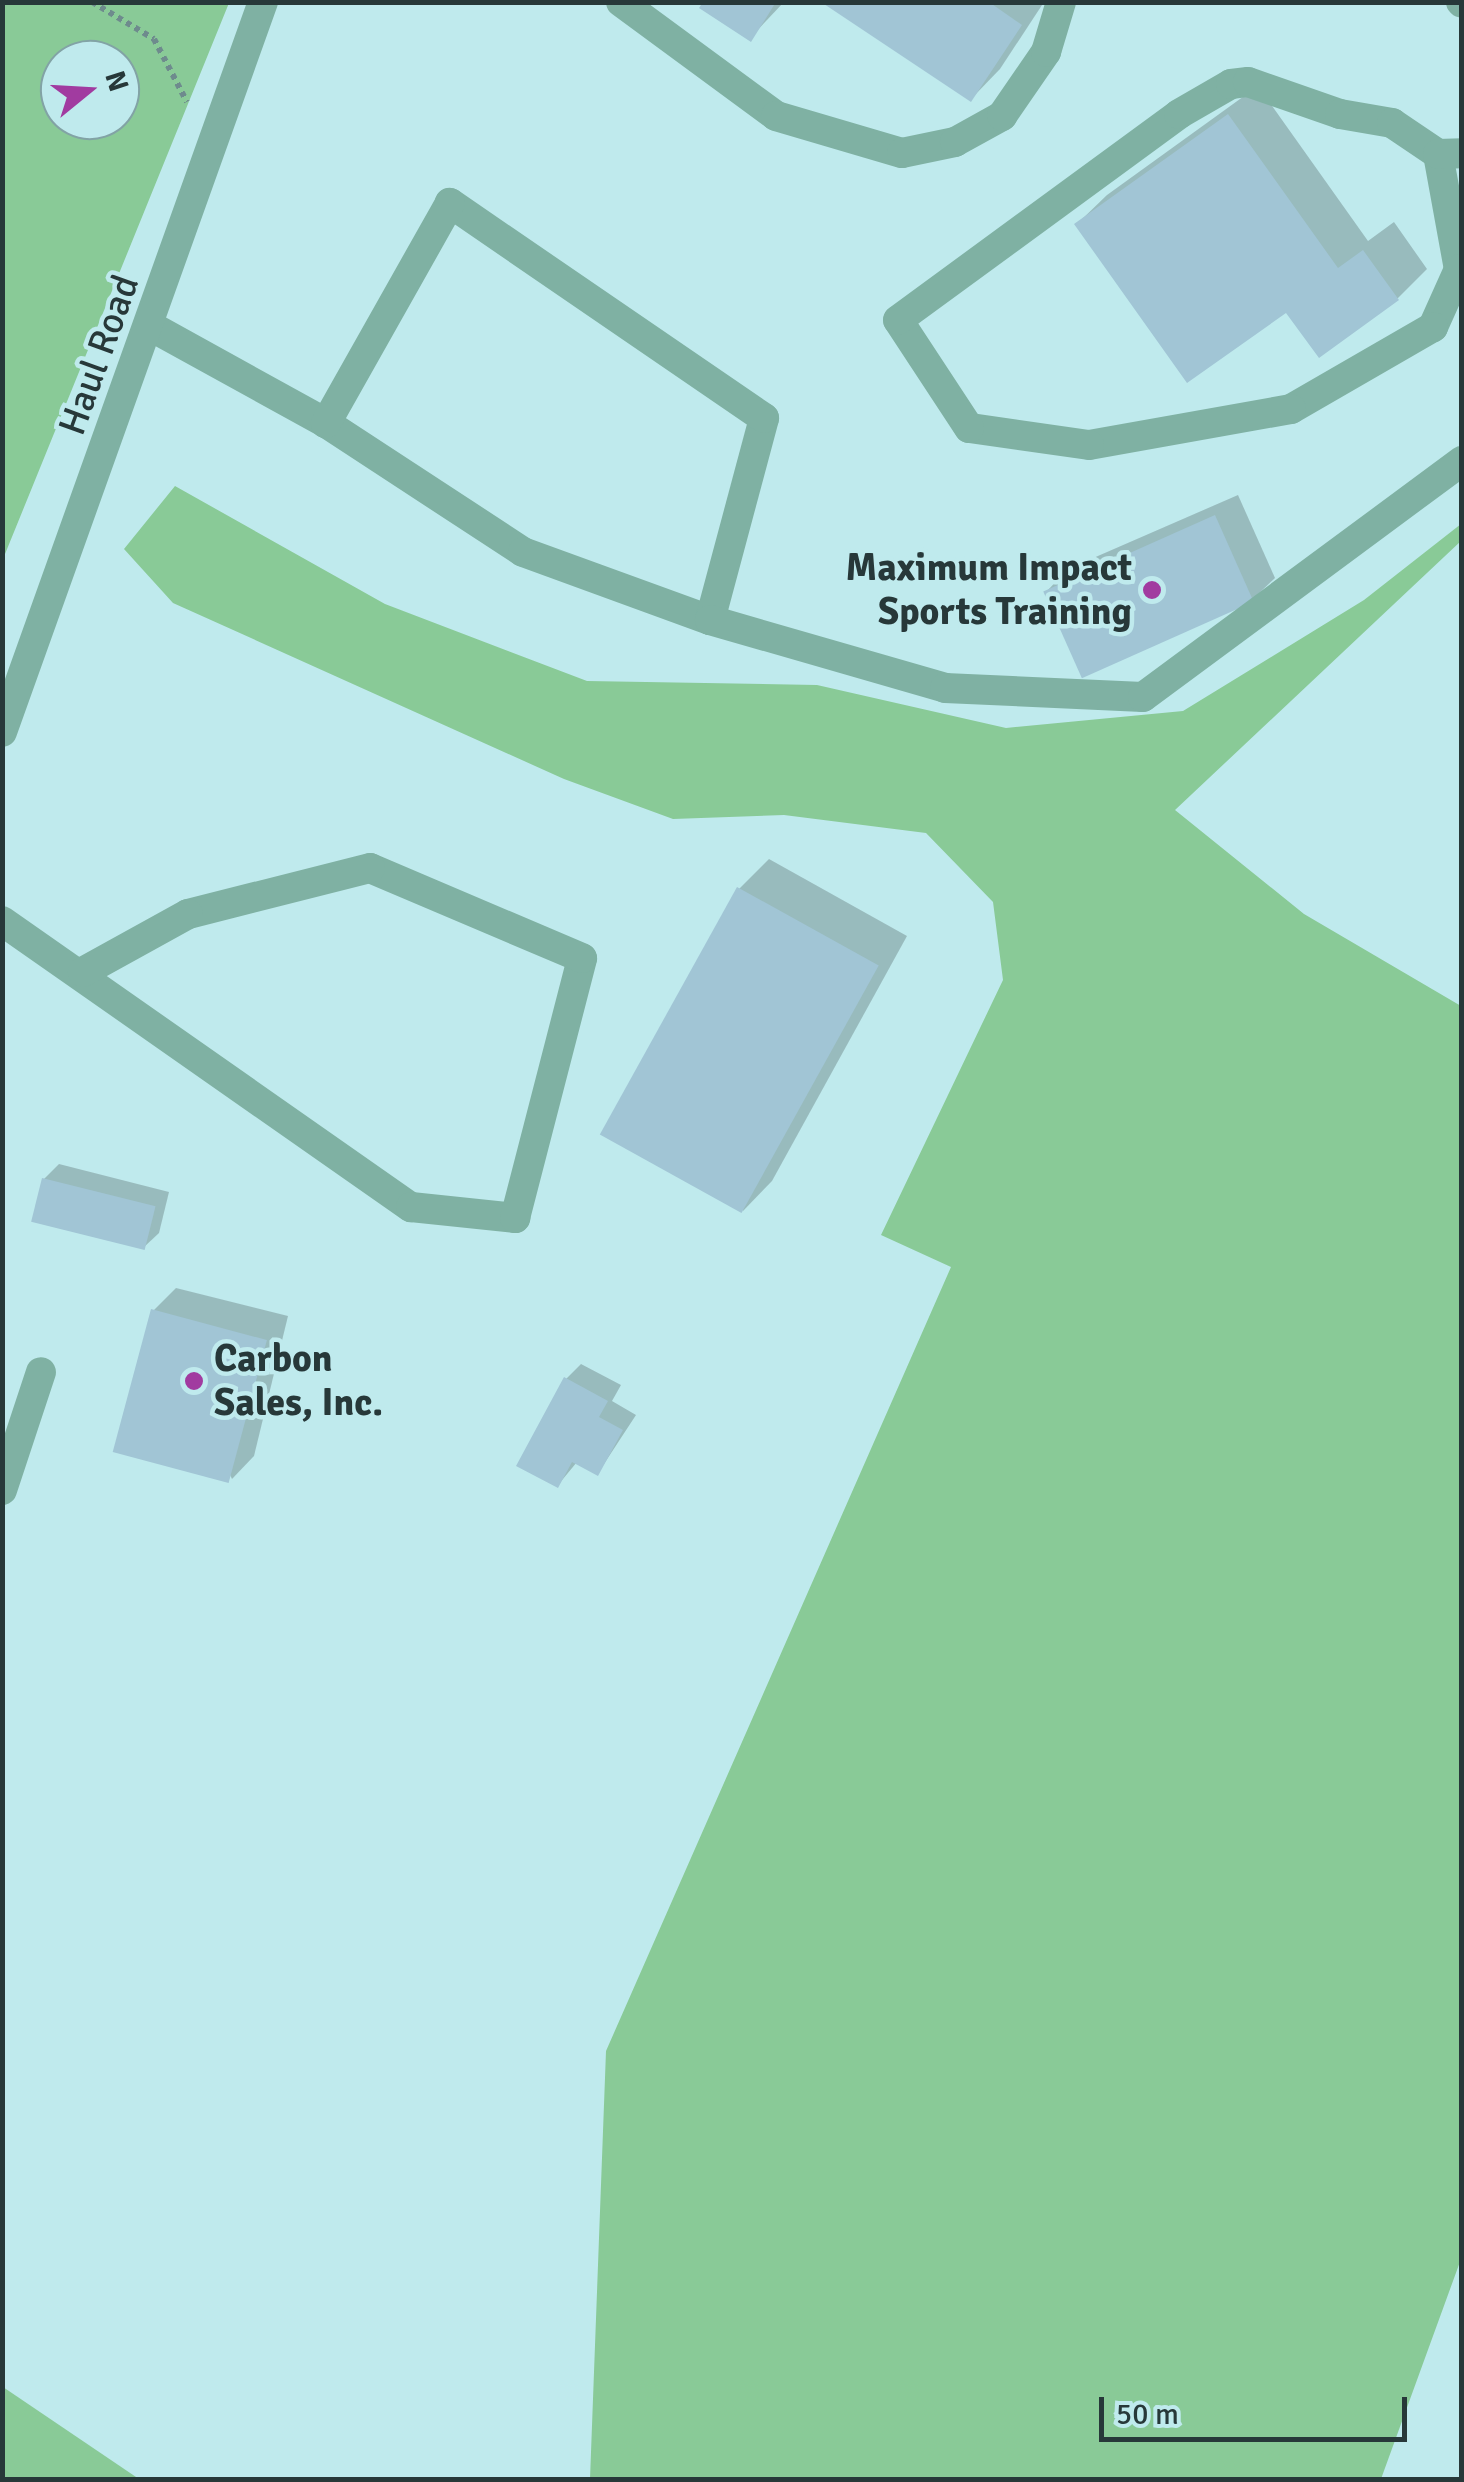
<!DOCTYPE html>
<html>
<head>
<meta charset="utf-8">
<style>
  body { margin:0 }
  #map { position:relative; width:1464px; height:2482px; overflow:hidden; background:#bfeaed; font-family:Signika,sans-serif }
  div>[style] { position:absolute }
  .green>* { inset:0; background:#89ca97 }
  .shadow>* { inset:0; background:#0003 }
  .building>* { inset:0; background:#a1c5d5; transform-origin:0 0 }
  .path>* { height:6px; margin-top:-3px; transform-origin:0; background:repeating-linear-gradient(90deg,#6e8b8d 0 5px,transparent 0 10px) }
  .minor>* { height:30px; margin:-15px; padding:0 15px; transform-origin:15px; border-radius:15px; background:#7fb1a3 }
  .dots>* { width:28px; height:28px; translate:-50% -50%; box-sizing:border-box; border:5px solid #bfeaed; border-radius:50% }
  span { translate:-50% -50%; white-space:nowrap; text-align:center; line-height:1.15; -webkit-text-stroke:9px #bfeaed; paint-order:stroke }
  .street-label { font-size:38px; color:#273839 }
  .poi-label { font-size:38px; color:#273839; font-weight:700 }
  .right { translate:-100% -50%; text-align:right }
  .left { translate:0 -50%; text-align:left }
  .frame { position:absolute; inset:0; border:5px solid #273839; pointer-events:none }
  .north { position:absolute; left:40px; top:40px; width:100px; height:100px; box-sizing:border-box; background:#bfeaed; border:2px solid #82a3a5; border-radius:50%; rotate:72deg; font-size:28px; font-weight:700; line-height:40px; text-align:center; color:#273839 }
  .north::after { content:''; display:block; margin:auto; width:35px; height:45px; background:#a13ba0; clip-path:polygon(50% 0,100% 100%,50% 72%,0 100%) }
  .scale { position:absolute; left:1099px; top:2397px; width:308px; height:45px; box-sizing:border-box; border:5px solid #273839; border-top:0; padding-left:12px; font-size:30px; line-height:35px; white-space:nowrap; color:#273839; -webkit-text-stroke:8px #bfeaed; paint-order:stroke }
</style>
</head>
<body>
<div id="map">
  <div class="green">
    <i style="clip-path:polygon(evenodd,3px 2px,229px 3px,3px 559px,2px 3px,3px 2px,60px 60px,120px 60px,120px 120px,60px 120px,60px 60px)"></i>
    <i style="clip-path:polygon(175px 486px,385px 604px,587px 681px,817px 685px,1006px 728px,1183px 711px,1364px 600px,1461px 524px,1461px 541px,1175px 810px,1304px 914px,1461px 1006px,1461px 2259px,1381px 2479px,590px 2479px,606px 2051px,951px 1267px,881px 1235px,1003px 980px,993px 902px,926px 833px,784px 815px,673px 819px,564px 779px,173px 603px,124px 549px)"></i>
    <i style="clip-path:polygon(2px 2387px,3px 2387px,139px 2479px,3px 2479px)"></i>
  </div>
  <div class="shadow">
    <i style="clip-path:polygon(706px 2px,784px 2px,750px 38px)"></i>
    <i style="clip-path:polygon(825px 2px,1044px 2px,1000px 69px,971px 99px)"></i>
    <i style="clip-path:polygon(1258px 86px,1368px 241px,1394px 222px,1427px 269px,1398px 298px,1287px 309px,1077px 224px,1107px 195px)"></i>
    <i style="clip-path:polygon(1238px 495px,1275px 578px,1252px 600px,1046px 592px,1068px 569px)"></i>
    <i style="clip-path:polygon(769px 859px,907px 936px,772px 1181px,743px 1211px,739px 889px)"></i>
    <i style="clip-path:polygon(59px 1164px,169px 1192px,159px 1233px,143px 1248px,44px 1179px)"></i>
    <i style="clip-path:polygon(176px 1288px,288px 1316px,254px 1456px,232px 1479px,153px 1311px)"></i>
    <i style="clip-path:polygon(581px 1364px,621px 1385px,612px 1401px,636px 1415px,598px 1473px,577px 1462px,558px 1485px,566px 1379px)"></i>
  </div>
  <div class="building">
    <i style="clip-path:polygon(703px 2px,776px 2px,751px 42px,699px 8px)"></i>
    <i style="clip-path:polygon(821px 2px,989px 2px,1022px 25px,971px 102px)"></i>
    <i style="clip-path:polygon(1228px 114px,1338px 268px,1363px 250px,1399px 300px,1319px 358px,1286px 313px,1187px 383px,1074px 224px)"></i>
    <i style="left:1215px;top:515px;width:95px;height:188px;rotate:66deg"></i>
    <i style="left:737px;top:887px;width:162px;height:283px;rotate:29deg"></i>
    <i style="left:42px;top:1178px;width:117px;height:45px;rotate:14deg"></i>
    <i style="left:151px;top:1309px;width:120px;height:148px;rotate:15deg"></i>
    <i style="clip-path:polygon(564px 1377px,608px 1401px,599px 1417px,623px 1430px,598px 1476px,572px 1462px,558px 1488px,516px 1466px)"></i>
  </div>
  <div class="path">
    <i style="left:92px;top:2px;width:72px;rotate:30.8deg"></i>
    <i style="left:154px;top:39px;width:71px;rotate:62.4deg"></i>
  </div>
  <div class="minor">
    <i style="left:621px;top:2px;width:192px;rotate:36.3deg"></i>
    <i style="left:776px;top:116px;width:131px;rotate:16.4deg"></i>
    <i style="left:902px;top:153px;width:54px;rotate:-11.7deg"></i>
    <i style="left:955px;top:142px;width:54px;rotate:-29deg"></i>
    <i style="left:1002px;top:116px;width:78px;rotate:-55.5deg"></i>
    <i style="left:1046px;top:52px;width:52px;rotate:-73.3deg"></i>
    <i style="left:1461px;top:2px;width:1px;rotate:45deg"></i>
    <i style="left:1438px;top:154px;width:117px;rotate:79.7deg"></i>
    <i style="left:1459px;top:269px;width:64px;rotate:114.1deg"></i>
    <i style="left:1433px;top:327px;width:164px;rotate:150deg"></i>
    <i style="left:1291px;top:409px;width:205px;rotate:169.9deg"></i>
    <i style="left:1089px;top:445px;width:121px;rotate:-171.9deg"></i>
    <i style="left:969px;top:428px;width:129px;rotate:-123.3deg"></i>
    <i style="left:898px;top:320px;width:348px;rotate:-36.2deg"></i>
    <i style="left:1179px;top:114px;width:60px;rotate:-30deg"></i>
    <i style="left:1231px;top:84px;width:17px;rotate:-7deg"></i>
    <i style="left:1248px;top:82px;width:97px;rotate:19.2deg"></i>
    <i style="left:1340px;top:114px;width:53px;rotate:9.8deg"></i>
    <i style="left:1392px;top:123px;width:55px;rotate:34deg"></i>
    <i style="left:1438px;top:154px;width:24px;rotate:-2deg"></i>
    <i style="left:152px;top:327px;width:199px;rotate:28.9deg"></i>
    <i style="left:326px;top:423px;width:235px;rotate:33.2deg"></i>
    <i style="left:523px;top:552px;width:199px;rotate:20deg"></i>
    <i style="left:710px;top:620px;width:209px;rotate:-75deg"></i>
    <i style="left:764px;top:418px;width:381px;rotate:-145.6deg"></i>
    <i style="left:450px;top:203px;width:253px;rotate:119.4deg"></i>
    <i style="left:710px;top:620px;width:245px;rotate:16.1deg"></i>
    <i style="left:945px;top:688px;width:198px;rotate:2.6deg"></i>
    <i style="left:1143px;top:697px;width:397px;rotate:-36.5deg"></i>
    <i style="left:2px;top:732px;width:775px;rotate:-70.33deg"></i>
    <i style="left:2px;top:921px;width:499px;rotate:35deg"></i>
    <i style="left:411px;top:1207px;width:105px;rotate:6deg"></i>
    <i style="left:515px;top:1218px;width:268px;rotate:-75.5deg"></i>
    <i style="left:582px;top:958px;width:230px;rotate:-157deg"></i>
    <i style="left:370px;top:868px;width:188px;rotate:165.8deg"></i>
    <i style="left:188px;top:914px;width:120px;rotate:151.1deg"></i>
    <i style="left:2px;top:1490px;width:124px;rotate:-71.7deg"></i>
  </div>
  <div class="dots">
    <i style="left:1152px;top:590px;background:#a13ba0"></i>
    <i style="left:194px;top:1381px;background:#a13ba0"></i>
  </div>
  <div class="street-label">
    <span style="left:99px;top:355px;rotate:-70deg">Haul Road</span>
  </div>
  <div class="poi-label">
    <span class="right" style="left:1132px;top:590px">Maximum Impact<br>Sports Training</span>
    <span class="left" style="left:214px;top:1381px">Carbon<br>Sales, Inc.</span>
  </div>
  <div class="frame"></div>
  <div class="north">N</div>
  <div class="scale">50 m</div>
</div>
</body>
</html>
